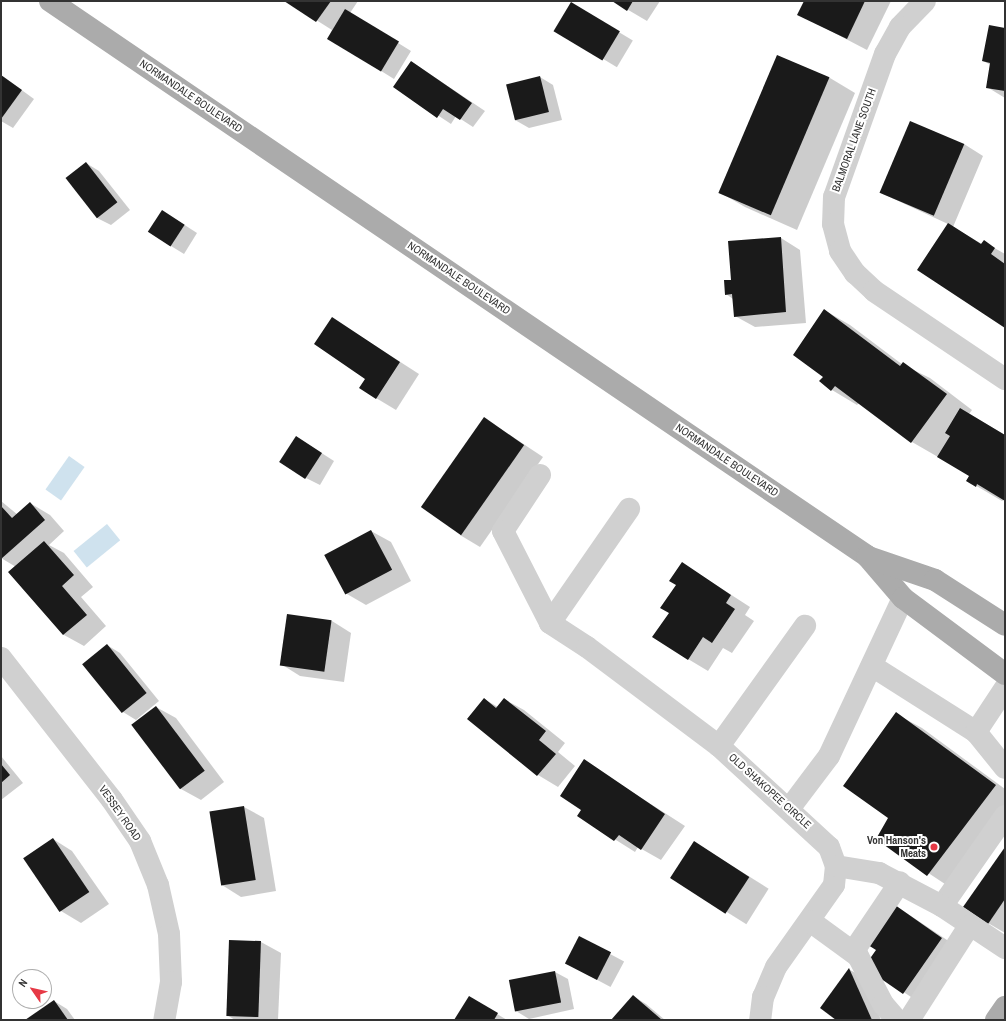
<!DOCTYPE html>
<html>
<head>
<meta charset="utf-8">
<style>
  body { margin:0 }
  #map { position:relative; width:1006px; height:1021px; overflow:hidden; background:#fff; font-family:"Archivo Narrow",sans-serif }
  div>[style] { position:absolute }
  .water>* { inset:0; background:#cfe2ee; transform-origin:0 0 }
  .shadow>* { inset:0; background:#0003; transform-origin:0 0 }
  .building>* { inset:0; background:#1a1a1a; transform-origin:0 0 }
  .minor>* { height:22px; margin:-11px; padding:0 11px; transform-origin:11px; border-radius:11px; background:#d0d0d0 }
  .major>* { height:22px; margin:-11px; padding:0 11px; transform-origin:11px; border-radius:11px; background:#ababab }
  .dots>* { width:11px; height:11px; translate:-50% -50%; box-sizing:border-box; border:2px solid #fff; border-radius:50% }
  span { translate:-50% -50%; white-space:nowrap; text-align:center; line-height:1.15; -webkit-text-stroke:4px #fff; paint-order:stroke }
  .street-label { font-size:11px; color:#333 }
  .poi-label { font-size:11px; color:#333; font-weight:700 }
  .right { translate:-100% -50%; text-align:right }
  .frame { position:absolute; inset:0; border:2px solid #333; pointer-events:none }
  .north { position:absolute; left:12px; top:969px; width:40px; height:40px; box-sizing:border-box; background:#fff; border:1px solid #adadad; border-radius:50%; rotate:304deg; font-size:11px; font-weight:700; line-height:16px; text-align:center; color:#333 }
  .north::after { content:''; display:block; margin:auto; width:14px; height:18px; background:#e63946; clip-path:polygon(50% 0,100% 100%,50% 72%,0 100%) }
</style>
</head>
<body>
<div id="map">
  <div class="water">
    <i style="left:69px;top:456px;width:19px;height:41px;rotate:35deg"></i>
    <i style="left:107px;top:524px;width:21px;height:43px;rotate:51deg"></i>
  </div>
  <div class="shadow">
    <i style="clip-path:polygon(286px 1px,358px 1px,350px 13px,411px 51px,394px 79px,328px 38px,332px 30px)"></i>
    <i style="clip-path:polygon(613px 1px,660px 1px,647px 21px)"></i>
    <i style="clip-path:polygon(805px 1px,891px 1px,867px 50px,798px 14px)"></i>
    <i style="left:572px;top:4px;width:71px;height:31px;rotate:31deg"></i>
    <i style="clip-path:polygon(1005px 29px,1005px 98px,987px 87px,991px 65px,983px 61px)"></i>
    <i style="clip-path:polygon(778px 56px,830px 78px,855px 93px,797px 230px,745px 207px,719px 192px)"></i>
    <i style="clip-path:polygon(412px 62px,485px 111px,473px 127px,456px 116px,451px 124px,395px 87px)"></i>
    <i style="clip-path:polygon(1px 75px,34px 99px,13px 128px,1px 121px)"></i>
    <i style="clip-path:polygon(540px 77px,553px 85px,562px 120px,529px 128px,515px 120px,507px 85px)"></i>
    <i style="clip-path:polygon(964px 144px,983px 156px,953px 227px,982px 244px,984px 242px,1005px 254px,1005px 327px,948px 224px,881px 193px)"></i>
    <i style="clip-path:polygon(86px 163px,99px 171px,130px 210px,111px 225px,97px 218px)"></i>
    <i style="clip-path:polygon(163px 211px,197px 233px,184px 254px,171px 246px)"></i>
    <i style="clip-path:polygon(781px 238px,800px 250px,806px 323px,755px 327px,735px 316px,733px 299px,726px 294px,732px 281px)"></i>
    <i style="clip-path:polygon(824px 310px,850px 325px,903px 365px,930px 378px,972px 410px,969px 414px,1005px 435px,1005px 499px,1002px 501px,968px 481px,971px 476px,912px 442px,859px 403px,857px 405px,832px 390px,824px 377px)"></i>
    <i style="clip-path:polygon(332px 318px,419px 374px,396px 410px,376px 398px)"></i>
    <i style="clip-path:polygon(484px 418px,543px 457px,480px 547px,460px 535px)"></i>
    <i style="clip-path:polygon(309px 445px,334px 461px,320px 485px,306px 478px)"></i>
    <i style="clip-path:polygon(1px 501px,18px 515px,30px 503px,50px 515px,64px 531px,49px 545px,64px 553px,93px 587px,81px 597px,106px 626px,84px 646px,64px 635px,10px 572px,16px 567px,1px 558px)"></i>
    <i style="clip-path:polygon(371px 531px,391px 542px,411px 581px,366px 605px,347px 594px,326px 555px)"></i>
    <i style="clip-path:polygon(682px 563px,750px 607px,745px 615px,754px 621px,732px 653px,723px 648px,708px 671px,688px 659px,670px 613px)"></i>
    <i style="clip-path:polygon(332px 621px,351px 633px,344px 682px,300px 676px,281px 664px)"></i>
    <i style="clip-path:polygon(107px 645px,120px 653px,159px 701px,136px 720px,123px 712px)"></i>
    <i style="clip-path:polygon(484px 699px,498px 707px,504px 699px,524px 710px,565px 743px,558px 752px,575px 766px,558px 787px,538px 775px,468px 719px)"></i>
    <i style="clip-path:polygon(156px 707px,176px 718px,224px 782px,201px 800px,181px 789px,132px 725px)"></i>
    <i style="clip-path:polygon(896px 714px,922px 728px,1005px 789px,1005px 821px,954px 890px,877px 839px,890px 818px)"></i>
    <i style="clip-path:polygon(1px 756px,23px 783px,1px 800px)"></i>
    <i style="clip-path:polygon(584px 761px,685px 826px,661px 860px,638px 847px,635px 852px,578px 816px,582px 810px)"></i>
    <i style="clip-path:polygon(244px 807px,264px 818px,276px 891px,241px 897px,222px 885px)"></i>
    <i style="clip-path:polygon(53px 839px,72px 851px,109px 904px,81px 923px,61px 911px)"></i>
    <i style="left:694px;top:842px;width:88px;height:42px;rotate:32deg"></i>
    <i style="clip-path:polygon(1005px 849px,1005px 933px,988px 923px)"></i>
    <i style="clip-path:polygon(896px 906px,962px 950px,923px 1005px,866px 967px,877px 950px)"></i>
    <i style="left:580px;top:938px;width:50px;height:29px;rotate:28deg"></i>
    <i style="clip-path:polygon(261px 942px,281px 953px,278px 1020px,235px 1020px,227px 1015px)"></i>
    <i style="clip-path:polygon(850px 970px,863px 977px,881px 1020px,838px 1020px)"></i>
    <i style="clip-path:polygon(555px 972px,568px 979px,574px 1009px,529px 1019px,516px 1011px)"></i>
    <i style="clip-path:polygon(633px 996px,646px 1004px,665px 1020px,613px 1020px)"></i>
    <i style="clip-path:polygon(54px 1001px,67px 1009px,75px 1020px,27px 1020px)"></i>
    <i style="clip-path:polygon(489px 1009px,507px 1020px,456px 1020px)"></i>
  </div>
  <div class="building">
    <i style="clip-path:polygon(284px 1px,331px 1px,316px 22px)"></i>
    <i style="clip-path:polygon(612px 1px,633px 1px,627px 11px)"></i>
    <i style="clip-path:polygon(804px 1px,865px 1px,847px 39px,797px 15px)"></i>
    <i style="left:571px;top:2px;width:57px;height:34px;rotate:31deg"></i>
    <i style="left:345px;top:9px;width:63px;height:35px;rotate:31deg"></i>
    <i style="clip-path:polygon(989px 25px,1005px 28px,1005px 91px,986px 88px,990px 63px,982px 61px)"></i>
    <i style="left:777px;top:55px;width:57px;height:150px;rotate:23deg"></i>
    <i style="clip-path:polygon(411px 61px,472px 103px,460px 120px,443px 109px,437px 118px,393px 87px)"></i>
    <i style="clip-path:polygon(1px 75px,22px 90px,1px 119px)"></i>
    <i style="left:540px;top:76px;width:37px;height:35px;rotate:76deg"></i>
    <i style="left:910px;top:121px;width:59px;height:78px;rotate:23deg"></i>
    <i style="left:86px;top:162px;width:51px;height:26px;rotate:52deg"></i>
    <i style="left:162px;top:210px;width:27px;height:26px;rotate:33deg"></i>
    <i style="clip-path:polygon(948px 223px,981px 244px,984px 240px,995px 248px,991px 254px,1005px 264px,1005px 328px,917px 270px)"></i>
    <i style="clip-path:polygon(781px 237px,786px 312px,734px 317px,732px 294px,725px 295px,724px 280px,731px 280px,728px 241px)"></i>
    <i style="clip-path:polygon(824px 309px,900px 366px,903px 362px,947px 394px,911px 443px,835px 386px,831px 391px,819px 381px,823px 377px,793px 355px)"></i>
    <i style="clip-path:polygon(332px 317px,400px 362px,376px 399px,359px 388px,365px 379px,314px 344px)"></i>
    <i style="clip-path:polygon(960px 408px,1005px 435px,1005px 501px,977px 484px,976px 487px,966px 481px,969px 476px,937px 457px,950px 436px,945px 433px)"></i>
    <i style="left:484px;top:417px;width:49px;height:110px;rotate:35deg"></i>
    <i style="left:296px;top:436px;width:31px;height:31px;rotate:33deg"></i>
    <i style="clip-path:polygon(30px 502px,45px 520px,1px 559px,1px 506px,12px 518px)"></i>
    <i style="left:371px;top:530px;width:45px;height:53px;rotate:62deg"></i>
    <i style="clip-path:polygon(44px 541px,74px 575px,62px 586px,87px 615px,63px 635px,8px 572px)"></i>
    <i style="clip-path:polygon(682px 562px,731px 595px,726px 603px,735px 609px,712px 643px,703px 637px,688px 660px,652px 637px,669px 613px,660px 608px,676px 585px,669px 581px)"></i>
    <i style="left:287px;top:614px;width:45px;height:52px;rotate:8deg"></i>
    <i style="left:107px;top:644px;width:63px;height:32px;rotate:51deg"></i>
    <i style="clip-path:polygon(484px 698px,496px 708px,504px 698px,546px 731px,539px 740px,556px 754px,537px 776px,467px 719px)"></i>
    <i style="left:156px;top:706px;width:81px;height:31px;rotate:53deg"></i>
    <i style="clip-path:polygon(896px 712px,996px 785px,927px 876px,876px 839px,888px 818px,843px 786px)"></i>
    <i style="clip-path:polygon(584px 759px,665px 814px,641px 850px,619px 835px,614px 841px,577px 816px,581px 810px,560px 796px)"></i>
    <i style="clip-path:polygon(1px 764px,10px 775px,1px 783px)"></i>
    <i style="left:244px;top:806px;width:75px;height:35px;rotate:81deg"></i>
    <i style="left:53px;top:838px;width:65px;height:36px;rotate:56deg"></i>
    <i style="left:694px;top:841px;width:66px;height:44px;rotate:33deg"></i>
    <i style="clip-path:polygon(1005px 847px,1005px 899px,988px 924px,963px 907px)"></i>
    <i style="clip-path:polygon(895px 905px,942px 938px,903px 994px,864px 967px,876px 950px,868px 945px)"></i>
    <i style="left:579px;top:936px;width:36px;height:31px;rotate:27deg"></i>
    <i style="left:229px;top:940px;width:32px;height:76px;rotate:2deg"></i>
    <i style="clip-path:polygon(849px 968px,872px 1020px,836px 1020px,820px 1008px)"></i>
    <i style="left:555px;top:971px;width:32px;height:47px;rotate:79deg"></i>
    <i style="clip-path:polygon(633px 995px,662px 1020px,611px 1020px)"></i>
    <i style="clip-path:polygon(469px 996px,498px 1013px,494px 1020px,454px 1020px)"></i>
    <i style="clip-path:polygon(54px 1000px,68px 1020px,25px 1020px)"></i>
  </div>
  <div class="minor">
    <i style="left:925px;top:1px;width:36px;rotate:134deg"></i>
    <i style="left:900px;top:27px;width:31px;rotate:119deg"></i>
    <i style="left:885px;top:54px;width:152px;rotate:109.6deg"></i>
    <i style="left:834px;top:197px;width:27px;rotate:92deg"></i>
    <i style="left:833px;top:224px;width:28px;rotate:75deg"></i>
    <i style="left:840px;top:251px;width:27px;rotate:56deg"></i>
    <i style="left:855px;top:273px;width:26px;rotate:43deg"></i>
    <i style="left:874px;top:291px;width:158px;rotate:33.9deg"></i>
    <i style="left:540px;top:475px;width:67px;rotate:123.5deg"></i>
    <i style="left:503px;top:531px;width:103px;rotate:62.9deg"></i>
    <i style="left:550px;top:623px;width:44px;rotate:33deg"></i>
    <i style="left:587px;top:647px;width:165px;rotate:36.9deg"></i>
    <i style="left:719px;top:746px;width:149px;rotate:42.6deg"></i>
    <i style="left:829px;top:847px;width:20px;rotate:70deg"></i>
    <i style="left:836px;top:866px;width:19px;rotate:96deg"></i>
    <i style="left:834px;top:885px;width:100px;rotate:125.3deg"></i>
    <i style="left:776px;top:967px;width:33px;rotate:113deg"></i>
    <i style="left:763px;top:997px;width:23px;rotate:97deg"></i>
    <i style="left:550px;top:623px;width:139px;rotate:-55.3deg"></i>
    <i style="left:1px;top:658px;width:180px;rotate:52deg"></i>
    <i style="left:112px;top:800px;width:50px;rotate:55.7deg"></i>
    <i style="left:140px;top:841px;width:48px;rotate:67.8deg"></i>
    <i style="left:158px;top:885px;width:50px;rotate:77.3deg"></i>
    <i style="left:169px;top:934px;width:48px;rotate:87.6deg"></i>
    <i style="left:171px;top:982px;width:39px;rotate:100deg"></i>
    <i style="left:872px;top:666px;width:123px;rotate:32.4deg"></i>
    <i style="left:1005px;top:688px;width:53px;rotate:123.4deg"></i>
    <i style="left:976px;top:732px;width:46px;rotate:51.1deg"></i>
    <i style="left:719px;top:746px;width:148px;rotate:-54.4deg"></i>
    <i style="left:789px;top:809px;width:66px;rotate:-53deg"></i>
    <i style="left:829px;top:756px;width:174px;rotate:-64.9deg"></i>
    <i style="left:1005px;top:816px;width:110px;rotate:125deg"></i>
    <i style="left:942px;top:906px;width:76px;rotate:33.7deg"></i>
    <i style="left:836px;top:866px;width:44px;rotate:9.2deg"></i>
    <i style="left:879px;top:873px;width:71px;rotate:27.6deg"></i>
    <i style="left:810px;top:921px;width:59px;rotate:36.1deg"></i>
    <i style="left:858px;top:956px;width:54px;rotate:62.5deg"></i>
    <i style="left:883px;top:1004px;width:21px;rotate:49deg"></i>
    <i style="left:853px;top:952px;width:84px;rotate:-56.1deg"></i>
    <i style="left:909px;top:1020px;width:112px;rotate:-57.4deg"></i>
  </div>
  <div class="major">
    <i style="left:50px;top:1px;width:988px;rotate:34.19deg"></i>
    <i style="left:867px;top:556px;width:55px;rotate:49.4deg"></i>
    <i style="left:903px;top:598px;width:127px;rotate:36.7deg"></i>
    <i style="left:868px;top:557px;width:71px;rotate:18.9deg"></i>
    <i style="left:935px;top:580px;width:83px;rotate:32.7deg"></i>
    <i style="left:996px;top:1020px;width:16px;rotate:-55deg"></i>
  </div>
  <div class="dots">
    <i style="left:934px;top:847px;background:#e63946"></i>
  </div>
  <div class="street-label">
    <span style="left:191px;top:96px;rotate:34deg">NORMANDALE BOULEVARD</span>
    <span style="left:854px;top:140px;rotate:-70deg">BALMORAL LANE SOUTH</span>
    <span style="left:459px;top:278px;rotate:34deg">NORMANDALE BOULEVARD</span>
    <span style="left:727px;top:460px;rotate:34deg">NORMANDALE BOULEVARD</span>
    <span style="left:770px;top:791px;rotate:42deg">OLD SHAKOPEE CIRCLE</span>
    <span style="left:120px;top:813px;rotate:55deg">VESSEY ROAD</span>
  </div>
  <div class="poi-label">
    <span class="right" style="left:926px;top:847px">Von Hanson's<br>Meats</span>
  </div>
  <div class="frame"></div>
  <div class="north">N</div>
</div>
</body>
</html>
